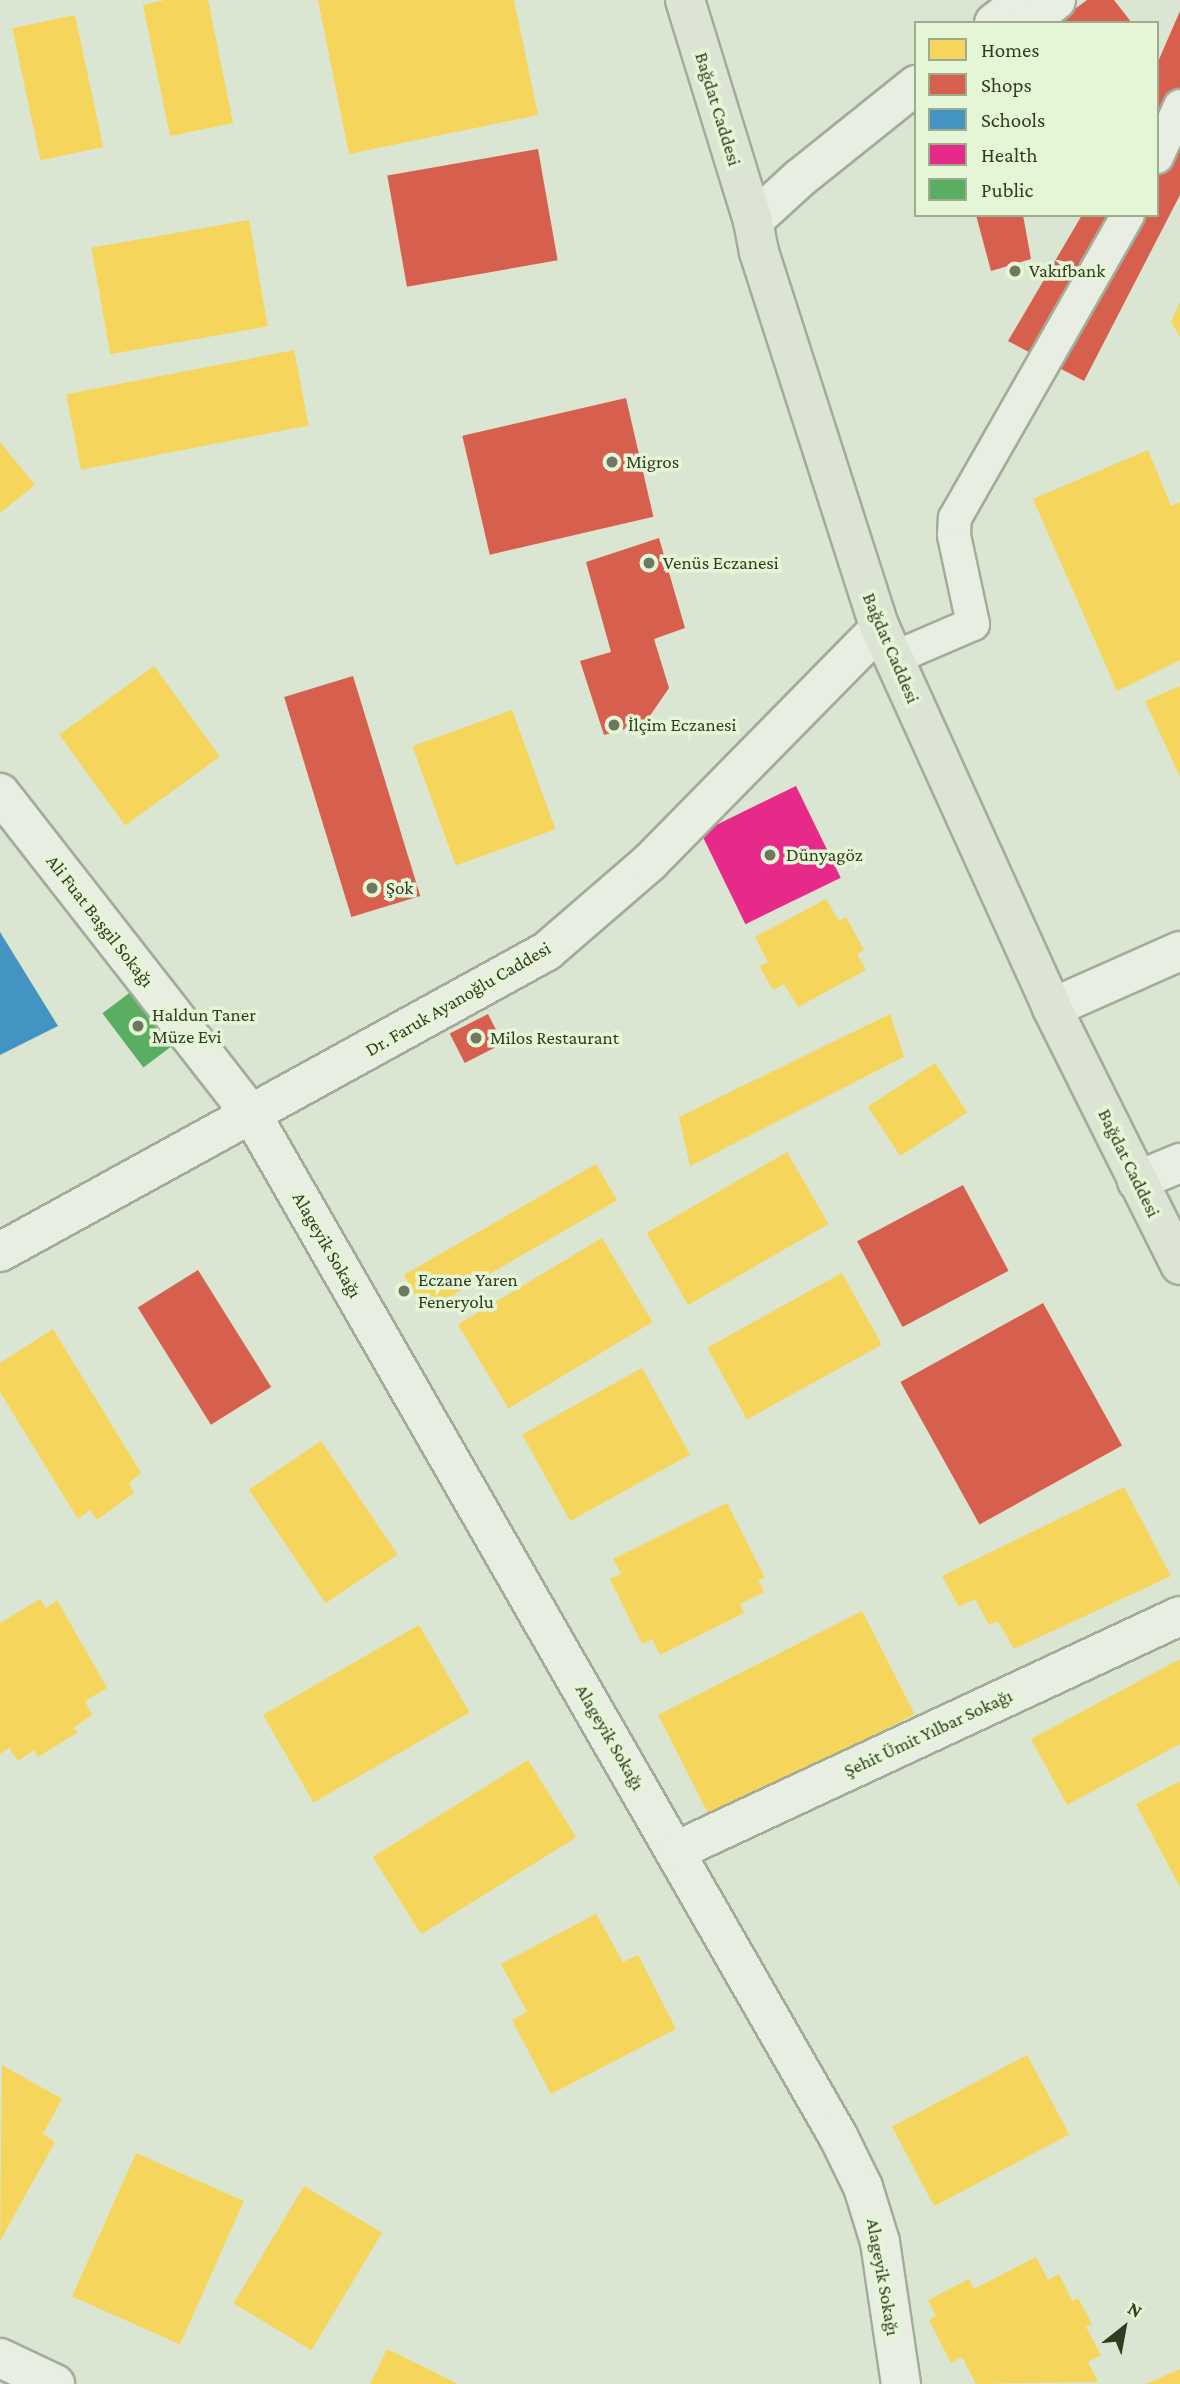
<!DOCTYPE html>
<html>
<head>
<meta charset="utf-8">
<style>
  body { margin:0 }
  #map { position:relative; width:1180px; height:2384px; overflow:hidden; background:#dae6d1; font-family:"Crimson Pro",serif }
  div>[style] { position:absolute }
  .homes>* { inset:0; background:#f6d55c; transform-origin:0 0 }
  .shops>* { inset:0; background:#d6604d; transform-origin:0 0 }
  .schools>* { inset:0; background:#4393c3 }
  .health>* { inset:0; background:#e7298a; transform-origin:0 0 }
  .public>* { inset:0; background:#5aae61; transform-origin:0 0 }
  .roads { filter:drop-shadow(2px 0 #a3ac99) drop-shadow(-2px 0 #a3ac99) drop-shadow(0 2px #a3ac99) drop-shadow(0 -2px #a3ac99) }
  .pedestrian>* { height:32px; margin:-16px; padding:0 16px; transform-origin:16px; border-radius:16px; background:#e8eee2 }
  .minor>* { height:38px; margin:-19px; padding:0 19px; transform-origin:19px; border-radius:19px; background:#e8eee2 }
  .tertiary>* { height:38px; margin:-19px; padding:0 19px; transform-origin:19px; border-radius:19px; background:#e8eee2 }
  .primary>* { height:38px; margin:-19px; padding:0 19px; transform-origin:19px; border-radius:19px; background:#dce5d4 }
  .dots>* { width:19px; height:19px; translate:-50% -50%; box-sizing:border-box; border:4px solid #e5f6d7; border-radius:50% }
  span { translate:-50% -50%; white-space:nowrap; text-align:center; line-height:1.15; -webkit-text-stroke:7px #e5f6d7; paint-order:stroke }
  .street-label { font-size:19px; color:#323c20 }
  .poi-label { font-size:19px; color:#323c20 }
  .left { translate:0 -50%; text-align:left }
  .legend { position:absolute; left:914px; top:21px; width:245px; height:196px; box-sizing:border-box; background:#e5f6d7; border:2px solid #9dac8e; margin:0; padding:9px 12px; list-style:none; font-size:21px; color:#323c20 }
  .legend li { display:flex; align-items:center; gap:14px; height:35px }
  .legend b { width:35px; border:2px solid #9dac8e }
  .north { position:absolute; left:1089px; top:2293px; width:70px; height:70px; -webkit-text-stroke:5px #e5f6d7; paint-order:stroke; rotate:31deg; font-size:19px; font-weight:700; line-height:28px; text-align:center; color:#323c20 }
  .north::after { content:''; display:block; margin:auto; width:24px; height:32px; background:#323c20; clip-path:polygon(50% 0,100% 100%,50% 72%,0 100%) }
</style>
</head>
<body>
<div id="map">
  <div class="homes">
    <i style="clip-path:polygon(165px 0,208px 0,233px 123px,170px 136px,143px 5px)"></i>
    <i style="clip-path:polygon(318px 0,514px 0,538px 115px,349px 154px)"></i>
    <i style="left:75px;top:15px;width:135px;height:64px;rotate:78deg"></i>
    <i style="left:249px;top:220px;width:108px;height:160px;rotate:80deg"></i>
    <i style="clip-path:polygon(1180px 302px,1180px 337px,1171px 322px)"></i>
    <i style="left:294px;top:350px;width:77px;height:232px;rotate:79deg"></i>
    <i style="clip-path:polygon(0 442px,35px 485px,0 513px)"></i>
    <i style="clip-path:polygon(1148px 450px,1171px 506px,1180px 502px,1180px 660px,1117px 691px,1033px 499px)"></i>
    <i style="left:154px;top:666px;width:112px;height:117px;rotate:54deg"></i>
    <i style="clip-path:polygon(1180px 686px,1180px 777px,1145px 701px)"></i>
    <i style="left:512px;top:710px;width:127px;height:106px;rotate:70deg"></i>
    <i style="clip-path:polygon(826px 899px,839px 921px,846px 917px,864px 950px,857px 954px,866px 970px,798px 1007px,784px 984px,773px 990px,759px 966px,768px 962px,755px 937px)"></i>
    <i style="clip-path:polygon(890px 1014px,904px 1057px,690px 1166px,679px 1117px)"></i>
    <i style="left:935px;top:1063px;width:59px;height:80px;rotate:57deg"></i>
    <i style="left:787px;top:1152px;width:83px;height:162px;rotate:60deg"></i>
    <i style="left:596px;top:1164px;width:42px;height:222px;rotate:60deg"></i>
    <i style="left:602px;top:1238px;width:98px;height:168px;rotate:59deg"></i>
    <i style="left:842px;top:1273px;width:82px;height:154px;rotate:61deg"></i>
    <i style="clip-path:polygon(53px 1329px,141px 1473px,129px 1483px,134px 1493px,97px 1520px,90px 1510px,78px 1519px,0 1392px,0 1363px)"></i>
    <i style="left:642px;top:1368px;width:99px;height:137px;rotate:61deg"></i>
    <i style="left:321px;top:1441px;width:137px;height:87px;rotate:56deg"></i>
    <i style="clip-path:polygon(1124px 1487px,1171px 1576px,1014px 1649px,998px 1621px,989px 1625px,975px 1599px,959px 1607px,942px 1576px)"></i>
    <i style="clip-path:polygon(727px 1503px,765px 1578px,758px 1580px,764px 1592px,740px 1604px,744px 1613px,660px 1655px,652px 1639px,642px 1644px,610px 1579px,621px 1574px,613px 1559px)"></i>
    <i style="clip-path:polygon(40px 1599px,46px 1608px,57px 1600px,107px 1688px,85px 1701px,92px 1715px,73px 1728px,78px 1732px,38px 1757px,34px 1750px,18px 1761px,9px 1748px,0 1754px,0 1623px)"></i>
    <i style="left:862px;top:1611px;width:116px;height:229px;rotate:63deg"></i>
    <i style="left:419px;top:1625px;width:101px;height:180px;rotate:60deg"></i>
    <i style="clip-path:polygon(1180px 1659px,1180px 1744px,1067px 1805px,1031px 1739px)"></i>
    <i style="left:528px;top:1760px;width:91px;height:183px;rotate:58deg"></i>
    <i style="clip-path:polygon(1180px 1781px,1180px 1887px,1136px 1804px)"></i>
    <i style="clip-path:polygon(596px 1914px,623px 1962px,638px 1955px,676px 2029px,551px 2094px,512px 2020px,527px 2012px,501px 1964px)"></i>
    <i style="left:1027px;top:2055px;width:90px;height:153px;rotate:62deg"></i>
    <i style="clip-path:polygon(2px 2065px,62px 2099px,43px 2134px,55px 2142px,0 2241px)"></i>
    <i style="left:136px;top:2153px;width:118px;height:157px;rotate:24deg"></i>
    <i style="left:304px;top:2186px;width:91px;height:137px;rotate:31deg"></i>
    <i style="clip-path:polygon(1036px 2257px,1048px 2280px,1059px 2274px,1072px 2301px,1078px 2298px,1092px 2324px,1086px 2327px,1101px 2355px,1088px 2362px,1098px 2382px,976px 2384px,962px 2357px,951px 2363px,929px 2320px,936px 2316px,928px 2300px,969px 2279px,974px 2289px)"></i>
    <i style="clip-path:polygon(387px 2349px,458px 2384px,370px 2384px)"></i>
    <i style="clip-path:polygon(1180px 2369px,1180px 2384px,1146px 2384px)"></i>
  </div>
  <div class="shops">
    <i style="clip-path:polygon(1087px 0,1114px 0,1132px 23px,1056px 23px)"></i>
    <i style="clip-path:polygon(1180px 11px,1180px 195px,1084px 381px,1008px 341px,1082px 215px,1157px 215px,1157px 64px)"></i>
    <i style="left:538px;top:149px;width:113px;height:153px;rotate:80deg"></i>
    <i style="clip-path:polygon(976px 215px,1023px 215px,1031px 259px,991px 271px)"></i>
    <i style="left:626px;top:398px;width:122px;height:168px;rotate:77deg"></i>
    <i style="clip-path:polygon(659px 538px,685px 628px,654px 639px,669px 688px,645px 723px,604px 735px,580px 661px,611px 652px,586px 562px)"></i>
    <i style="left:353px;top:676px;width:230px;height:72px;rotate:73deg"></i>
    <i style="left:488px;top:1014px;width:33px;height:43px;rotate:63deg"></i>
    <i style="left:963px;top:1185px;width:97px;height:120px;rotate:62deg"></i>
    <i style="left:198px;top:1270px;width:138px;height:71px;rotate:58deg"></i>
    <i style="left:1043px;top:1303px;width:163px;height:163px;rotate:61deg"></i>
  </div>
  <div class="schools">
    <i style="clip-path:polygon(0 932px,58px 1026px,0 1055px)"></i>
  </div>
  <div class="health">
    <i style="left:796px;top:786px;width:102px;height:106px;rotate:64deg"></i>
  </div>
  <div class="public">
    <i style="left:136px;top:988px;width:68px;height:42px;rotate:53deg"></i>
  </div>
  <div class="roads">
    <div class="pedestrian">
      <i style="left:1157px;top:157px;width:56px;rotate:-65.7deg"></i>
      <i style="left:894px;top:658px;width:86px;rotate:-23.3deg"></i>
      <i style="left:973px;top:624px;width:91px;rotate:-102.1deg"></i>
      <i style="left:954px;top:535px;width:17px;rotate:-87deg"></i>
      <i style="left:955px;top:518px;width:349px;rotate:-60.3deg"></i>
    </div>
    <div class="minor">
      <i style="left:994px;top:23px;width:37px;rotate:-38deg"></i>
      <i style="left:1028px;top:23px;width:36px;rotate:-39deg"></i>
      <i style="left:753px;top:221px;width:64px;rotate:-42.5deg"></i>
      <i style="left:800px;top:178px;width:149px;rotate:-38.7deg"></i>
      <i style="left:0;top:793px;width:409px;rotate:52deg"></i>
      <i style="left:252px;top:1115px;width:1177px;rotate:60.15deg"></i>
      <i style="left:838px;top:2136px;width:57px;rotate:63.9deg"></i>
      <i style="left:863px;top:2187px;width:58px;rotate:72.8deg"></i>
      <i style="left:880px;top:2242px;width:144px;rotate:81.6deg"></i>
      <i style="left:1052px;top:1008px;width:140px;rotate:-24deg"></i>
      <i style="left:1137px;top:1181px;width:47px;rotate:-22.7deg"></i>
      <i style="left:676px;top:1851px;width:556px;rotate:-25deg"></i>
      <i style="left:0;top:2358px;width:61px;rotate:25.3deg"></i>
    </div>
    <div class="tertiary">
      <i style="left:0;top:1252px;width:624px;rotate:-28.82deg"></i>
      <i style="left:547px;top:951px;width:136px;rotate:-40.8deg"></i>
      <i style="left:650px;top:862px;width:328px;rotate:-45.5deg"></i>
    </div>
    <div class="primary">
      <i style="left:685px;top:0;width:231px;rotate:72.9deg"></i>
      <i style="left:753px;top:221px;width:32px;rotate:79deg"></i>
      <i style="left:759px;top:252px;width:395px;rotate:72.2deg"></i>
      <i style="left:880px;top:628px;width:417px;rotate:65.6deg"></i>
      <i style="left:1052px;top:1008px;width:287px;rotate:63.5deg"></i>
    </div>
  </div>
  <div class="dots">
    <i style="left:1015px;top:271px;background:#6d785e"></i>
    <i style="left:612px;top:462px;background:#6d785e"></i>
    <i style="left:649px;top:563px;background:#6d785e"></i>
    <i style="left:614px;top:725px;background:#6d785e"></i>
    <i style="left:770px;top:855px;background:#6d785e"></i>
    <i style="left:372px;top:888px;background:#6d785e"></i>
    <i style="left:138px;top:1026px;background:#6d785e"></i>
    <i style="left:476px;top:1038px;background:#6d785e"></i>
    <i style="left:404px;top:1291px;background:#6d785e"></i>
  </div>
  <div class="street-label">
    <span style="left:718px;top:109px;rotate:73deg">Bağdat Caddesi</span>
    <span style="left:891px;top:648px;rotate:67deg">Bağdat Caddesi</span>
    <span style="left:100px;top:921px;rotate:52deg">Ali Fuat Başgil Sokağı</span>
    <span style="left:458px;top:999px;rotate:-30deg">Dr. Faruk Ayanoğlu Caddesi</span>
    <span style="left:1129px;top:1163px;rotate:64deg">Bağdat Caddesi</span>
    <span style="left:327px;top:1245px;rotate:60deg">Alageyik Sokağı</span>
    <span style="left:928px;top:1733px;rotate:-25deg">Şehit Ümit Yılbar Sokağı</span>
    <span style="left:610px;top:1737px;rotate:60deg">Alageyik Sokağı</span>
    <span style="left:883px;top:2277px;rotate:80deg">Alageyik Sokağı</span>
  </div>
  <div class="poi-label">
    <span class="left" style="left:1029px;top:271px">Vakıfbank</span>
    <span class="left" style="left:626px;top:462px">Migros</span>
    <span class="left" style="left:663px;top:563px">Venüs Eczanesi</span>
    <span class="left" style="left:628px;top:725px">İlçim Eczanesi</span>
    <span class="left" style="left:786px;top:855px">Dünyagöz</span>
    <span class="left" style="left:386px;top:888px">Şok</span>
    <span class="left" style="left:152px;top:1026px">Haldun Taner<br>Müze Evi</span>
    <span class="left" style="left:490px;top:1038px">Milos Restaurant</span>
    <span class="left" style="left:418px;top:1291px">Eczane Yaren<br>Feneryolu</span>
  </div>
  <ul class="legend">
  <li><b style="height:19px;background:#f6d55c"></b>Homes</li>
  <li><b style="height:19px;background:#d6604d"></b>Shops</li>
  <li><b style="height:19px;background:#4393c3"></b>Schools</li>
  <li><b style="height:19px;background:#e7298a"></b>Health</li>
  <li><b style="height:19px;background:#5aae61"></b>Public</li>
  </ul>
  <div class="north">N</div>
</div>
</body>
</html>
